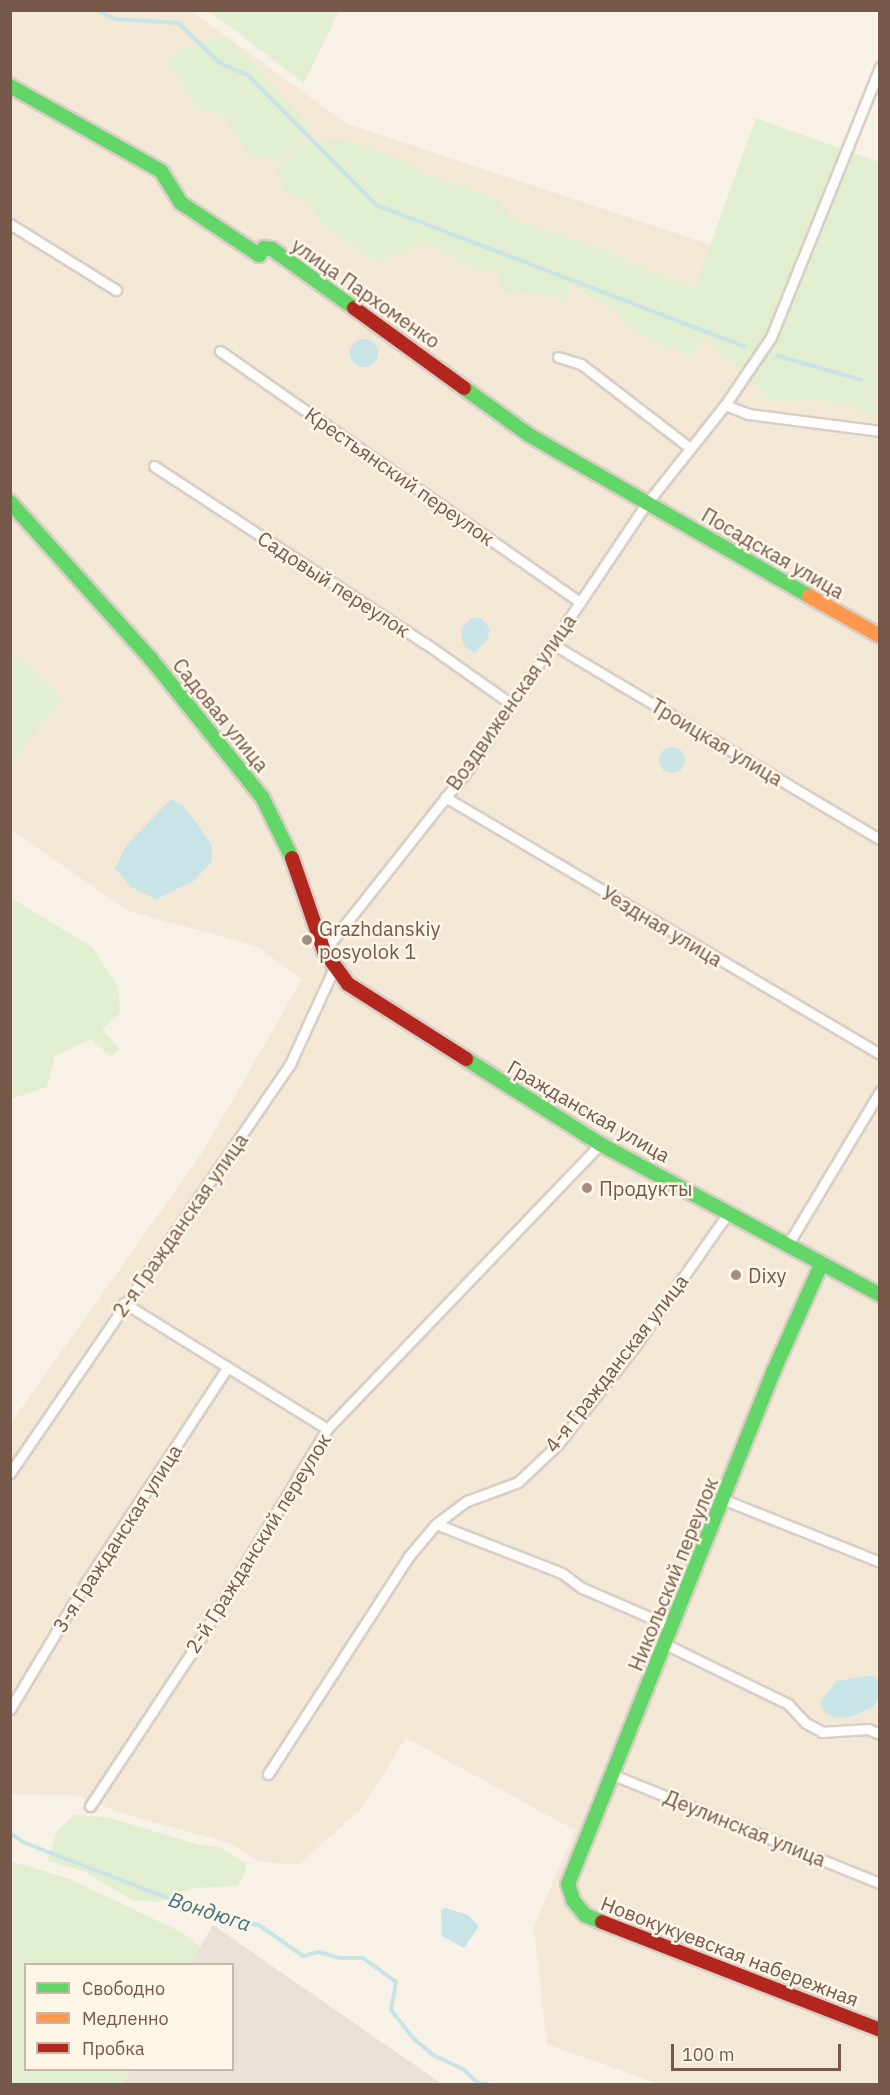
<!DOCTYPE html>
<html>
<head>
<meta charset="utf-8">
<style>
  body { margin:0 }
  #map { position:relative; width:890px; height:2095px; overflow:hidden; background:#f7f1e6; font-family:"IBM Plex Sans",sans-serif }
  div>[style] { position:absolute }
  .residential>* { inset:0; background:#f3e7d6 }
  .industrial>* { inset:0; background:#e9e0d7 }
  .green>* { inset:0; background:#e2eed0 }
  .water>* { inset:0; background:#c8e4e7 }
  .round { border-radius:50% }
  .stream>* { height:4px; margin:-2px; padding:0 2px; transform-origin:2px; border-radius:2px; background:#c8e4e7 }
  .roads { filter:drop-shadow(2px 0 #d8cec5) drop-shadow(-2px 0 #d8cec5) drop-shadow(0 2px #d8cec5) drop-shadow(0 -2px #d8cec5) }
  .street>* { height:9px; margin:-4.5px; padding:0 4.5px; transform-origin:4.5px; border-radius:4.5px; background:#fefdfb }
  .fast>* { height:14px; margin:-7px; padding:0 7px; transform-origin:7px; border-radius:7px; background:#63d668 }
  .slow>* { height:14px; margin:-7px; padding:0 7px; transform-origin:7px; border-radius:7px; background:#ff974d }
  .jam>* { height:14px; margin:-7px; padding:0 7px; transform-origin:7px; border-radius:7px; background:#b3261e }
  .dots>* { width:16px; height:16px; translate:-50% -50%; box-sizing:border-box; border:3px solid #fff6e7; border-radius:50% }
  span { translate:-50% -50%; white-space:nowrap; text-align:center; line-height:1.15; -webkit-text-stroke:5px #fff6e7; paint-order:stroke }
  .street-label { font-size:20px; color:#755847 }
  .poi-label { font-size:20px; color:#755847 }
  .left { translate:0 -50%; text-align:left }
  .water-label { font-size:21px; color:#3d7582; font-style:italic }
  .frame { position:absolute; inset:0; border:12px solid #755847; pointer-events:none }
  .legend { position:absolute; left:24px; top:1963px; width:210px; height:108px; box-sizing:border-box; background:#fff6e7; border:2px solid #c8b7a7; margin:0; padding:8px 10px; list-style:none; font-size:18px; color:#755847 }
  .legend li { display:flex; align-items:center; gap:12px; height:30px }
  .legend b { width:30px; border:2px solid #c8b7a7 }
  .scale { position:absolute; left:671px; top:2044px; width:170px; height:27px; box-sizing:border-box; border:3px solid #755847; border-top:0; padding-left:8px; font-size:18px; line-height:21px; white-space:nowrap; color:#755847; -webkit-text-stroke:4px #fff6e7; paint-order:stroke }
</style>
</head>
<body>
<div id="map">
  <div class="residential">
    <i style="clip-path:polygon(11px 11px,191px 11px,347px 124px,879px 301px,879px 2084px,659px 2084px,547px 2044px,534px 1927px,575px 1830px,406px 1738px,361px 1809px,298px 1865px,258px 1861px,230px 1843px,124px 1814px,76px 1795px,11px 1794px,11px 1423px,204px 1150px,302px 979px,256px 946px,129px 911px,11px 830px)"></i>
  </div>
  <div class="industrial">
    <i style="clip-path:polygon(213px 1925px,442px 2084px,122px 2084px,130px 2070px,232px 2070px,232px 1964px,190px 1964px)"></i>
  </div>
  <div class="green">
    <i style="clip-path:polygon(209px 11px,339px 11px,304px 83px)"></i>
    <i style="clip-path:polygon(209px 38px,229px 41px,263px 72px,310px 129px,278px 162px,250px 156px,222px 114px,198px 109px,178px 78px,164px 66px,177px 50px)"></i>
    <i style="clip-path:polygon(756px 118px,879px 162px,876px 416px,820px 400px,771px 401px,705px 336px,691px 356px,662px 346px,624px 325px,616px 311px,570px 285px,568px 301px,523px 291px,501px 292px,497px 268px,481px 271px,461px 263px,440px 248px,423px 244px,383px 260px,369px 257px,322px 225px,314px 208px,288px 193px,278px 179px,278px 166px,299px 143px,342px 139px,409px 161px,422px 172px,497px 199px,513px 220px,599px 247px,655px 274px,695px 287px)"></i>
    <i style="clip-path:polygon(19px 656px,63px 699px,11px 761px,11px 664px)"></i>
    <i style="clip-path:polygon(11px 898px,92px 947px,118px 987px,120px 1013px,102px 1029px,120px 1050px,110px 1056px,91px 1039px,55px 1056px,47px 1087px,11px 1099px)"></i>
    <i style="clip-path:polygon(75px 1815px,106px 1817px,200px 1845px,219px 1847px,245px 1863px,246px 1870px,238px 1886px,192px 1888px,159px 1902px,132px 1900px,83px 1871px,48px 1861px,57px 1831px)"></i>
    <i style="clip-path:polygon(10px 1861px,70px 1879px,183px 1933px,200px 1947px,190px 1964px,26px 1964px,26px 2070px,130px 2070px,122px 2084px,11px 2084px)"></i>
  </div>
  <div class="water">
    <i class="round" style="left:350px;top:339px;width:28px;height:28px"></i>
    <i style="clip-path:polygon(472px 618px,481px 618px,490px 629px,487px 640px,474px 653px,464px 646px,461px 635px,463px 626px)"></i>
    <i class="round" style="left:659px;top:747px;width:26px;height:26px"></i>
    <i style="clip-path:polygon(171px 799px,184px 806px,198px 825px,212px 846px,212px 861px,194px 881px,156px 899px,131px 887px,115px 868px,126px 846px)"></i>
    <i style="clip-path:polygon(872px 1675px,879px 1681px,879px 1697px,874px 1706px,851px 1717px,835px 1718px,824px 1712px,820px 1702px,836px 1681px)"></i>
    <i style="clip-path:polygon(446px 1908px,468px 1915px,479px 1926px,464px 1948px,442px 1936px,441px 1910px)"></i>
  </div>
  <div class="stream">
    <i style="left:98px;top:10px;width:18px;rotate:29deg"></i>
    <i style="left:114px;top:19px;width:64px;rotate:3.6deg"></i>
    <i style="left:178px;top:23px;width:58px;rotate:43.6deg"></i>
    <i style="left:220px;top:63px;width:32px;rotate:24deg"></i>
    <i style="left:249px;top:76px;width:181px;rotate:45.4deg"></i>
    <i style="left:376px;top:205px;width:395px;rotate:21deg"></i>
    <i style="left:778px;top:356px;width:87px;rotate:15.9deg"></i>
    <i style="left:10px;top:1833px;width:18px;rotate:34deg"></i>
    <i style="left:25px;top:1843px;width:206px;rotate:21.1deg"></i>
    <i style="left:217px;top:1917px;width:43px;rotate:10.8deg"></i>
    <i style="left:259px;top:1925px;width:54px;rotate:35.2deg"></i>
    <i style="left:303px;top:1956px;width:16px;rotate:-14deg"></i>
    <i style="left:319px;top:1952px;width:22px;rotate:16deg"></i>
    <i style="left:340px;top:1958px;width:23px"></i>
    <i style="left:363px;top:1958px;width:41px;rotate:36deg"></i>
    <i style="left:396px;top:1982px;width:28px;rotate:100deg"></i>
    <i style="left:391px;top:2010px;width:34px;rotate:52deg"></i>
    <i style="left:412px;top:2037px;width:28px;rotate:41deg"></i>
    <i style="left:433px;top:2055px;width:33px;rotate:25deg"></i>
    <i style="left:463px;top:2069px;width:21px;rotate:43deg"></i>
    <i style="left:478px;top:2083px;width:9px;rotate:6deg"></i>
  </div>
  <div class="roads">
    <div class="street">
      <i style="left:10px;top:224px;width:125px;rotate:31.9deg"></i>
      <i style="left:220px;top:351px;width:439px;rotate:34.9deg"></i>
      <i style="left:558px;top:357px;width:24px;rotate:17deg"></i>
      <i style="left:581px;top:364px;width:138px;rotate:37.6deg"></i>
      <i style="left:725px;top:405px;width:82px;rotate:-55.9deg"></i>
      <i style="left:771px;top:337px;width:291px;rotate:-68deg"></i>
      <i style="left:154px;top:466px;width:324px;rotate:33.2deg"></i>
      <i style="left:425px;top:643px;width:105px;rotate:35.3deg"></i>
      <i style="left:554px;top:645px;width:379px;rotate:30.8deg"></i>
      <i style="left:445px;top:797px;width:505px;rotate:30.57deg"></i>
      <i style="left:324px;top:951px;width:232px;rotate:-51.6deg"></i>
      <i style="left:468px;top:769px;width:321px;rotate:-56.1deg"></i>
      <i style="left:647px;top:503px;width:125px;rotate:-51.5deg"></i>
      <i style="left:725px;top:405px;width:26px;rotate:21deg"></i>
      <i style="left:749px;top:414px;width:132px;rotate:7.4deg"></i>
      <i style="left:787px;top:1246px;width:181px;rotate:-59deg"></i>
      <i style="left:124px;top:1303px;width:239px;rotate:31.8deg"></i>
      <i style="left:10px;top:1473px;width:496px;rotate:-55.6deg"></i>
      <i style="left:290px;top:1064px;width:106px;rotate:-65.4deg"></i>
      <i style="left:725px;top:1500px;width:167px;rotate:21.8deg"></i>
      <i style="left:436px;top:1524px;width:135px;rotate:21.3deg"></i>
      <i style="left:562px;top:1573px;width:25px;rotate:37deg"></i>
      <i style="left:582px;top:1588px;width:98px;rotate:23.4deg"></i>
      <i style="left:665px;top:1644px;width:137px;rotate:26deg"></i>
      <i style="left:788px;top:1704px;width:26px;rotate:47deg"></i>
      <i style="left:806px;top:1723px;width:18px;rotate:29deg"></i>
      <i style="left:822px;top:1732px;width:46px;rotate:-3.7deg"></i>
      <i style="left:868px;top:1729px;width:13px;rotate:23deg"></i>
      <i style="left:10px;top:1709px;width:149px;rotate:-59deg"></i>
      <i style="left:87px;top:1581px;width:254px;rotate:-56.7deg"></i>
      <i style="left:268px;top:1774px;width:260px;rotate:-57.1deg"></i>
      <i style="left:409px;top:1556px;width:42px;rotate:-49.8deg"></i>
      <i style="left:436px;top:1524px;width:39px;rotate:-37deg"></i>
      <i style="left:467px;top:1501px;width:54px;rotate:-20.4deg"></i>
      <i style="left:518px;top:1482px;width:55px;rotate:-43.5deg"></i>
      <i style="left:558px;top:1444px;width:125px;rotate:-51.8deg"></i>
      <i style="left:635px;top:1346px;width:164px;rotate:-55deg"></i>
      <i style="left:611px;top:1774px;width:290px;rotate:22.1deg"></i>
      <i style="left:90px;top:1806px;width:185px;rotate:-56.5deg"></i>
      <i style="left:192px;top:1652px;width:261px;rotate:-58.8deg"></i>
      <i style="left:327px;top:1429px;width:395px;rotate:-46.2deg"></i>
    </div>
    <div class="fast">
      <i style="left:10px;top:86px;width:173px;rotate:29.4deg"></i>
      <i style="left:161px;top:171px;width:38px;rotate:58deg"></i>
      <i style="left:181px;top:203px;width:94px;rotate:33.7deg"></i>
      <i style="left:259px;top:255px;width:9px;rotate:-54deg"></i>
      <i style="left:264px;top:248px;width:8px;rotate:7deg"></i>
      <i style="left:272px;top:249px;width:101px;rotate:35.7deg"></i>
      <i style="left:464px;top:388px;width:80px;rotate:35.9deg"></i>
      <i style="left:529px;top:435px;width:323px;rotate:29.9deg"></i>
      <i style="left:10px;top:502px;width:211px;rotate:48.1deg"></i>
      <i style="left:151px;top:659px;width:177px;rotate:51.2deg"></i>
      <i style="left:262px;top:797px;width:68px;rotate:63.8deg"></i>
      <i style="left:466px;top:1059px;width:159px;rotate:32.4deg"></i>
      <i style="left:600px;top:1144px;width:318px;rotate:28.3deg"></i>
      <i style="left:602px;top:1922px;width:18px;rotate:-158deg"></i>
      <i style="left:585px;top:1915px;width:19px;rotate:-129deg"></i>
      <i style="left:573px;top:1900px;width:17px;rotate:-107deg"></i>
      <i style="left:568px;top:1884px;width:554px;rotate:-68.16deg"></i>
      <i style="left:774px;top:1370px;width:115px;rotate:-65.9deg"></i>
    </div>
    <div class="slow">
      <i style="left:809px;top:596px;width:81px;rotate:29.4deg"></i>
    </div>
    <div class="jam">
      <i style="left:354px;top:308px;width:136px;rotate:36deg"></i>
      <i style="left:292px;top:858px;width:98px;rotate:71deg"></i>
      <i style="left:324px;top:951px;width:41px;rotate:54deg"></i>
      <i style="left:348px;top:984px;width:140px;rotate:32.4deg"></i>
      <i style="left:602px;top:1922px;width:298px;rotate:21.2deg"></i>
    </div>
  </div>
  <div class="dots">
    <i style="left:307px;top:940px;background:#a28e7f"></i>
    <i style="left:587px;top:1188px;background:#a28e7f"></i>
    <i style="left:736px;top:1275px;background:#a28e7f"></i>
  </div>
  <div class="street-label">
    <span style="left:366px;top:293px;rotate:35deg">улица Пархоменко</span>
    <span style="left:400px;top:476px;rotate:35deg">Крестьянский переулок</span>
    <span style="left:773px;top:553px;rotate:30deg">Посадская улица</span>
    <span style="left:334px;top:584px;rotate:33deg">Садовый переулок</span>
    <span style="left:511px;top:702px;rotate:-55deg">Воздвиженская улица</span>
    <span style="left:221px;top:715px;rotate:51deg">Садовая улица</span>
    <span style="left:717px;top:742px;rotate:31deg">Троицкая улица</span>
    <span style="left:662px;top:926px;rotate:31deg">Уездная улица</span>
    <span style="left:589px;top:1111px;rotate:30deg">Гражданская улица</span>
    <span style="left:180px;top:1225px;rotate:-55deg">2-я Гражданская улица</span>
    <span style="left:616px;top:1363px;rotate:-52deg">4-я Гражданская улица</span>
    <span style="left:117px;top:1538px;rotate:-57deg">3-я Гражданская улица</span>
    <span style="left:258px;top:1543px;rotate:-58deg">2-й Гражданский переулок</span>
    <span style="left:673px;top:1574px;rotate:-68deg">Никольский переулок</span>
    <span style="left:745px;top:1828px;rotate:22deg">Деулинская улица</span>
    <span style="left:730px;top:1951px;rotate:21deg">Новокукуевская набережная</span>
  </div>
  <div class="poi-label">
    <span class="left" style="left:319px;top:940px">Grazhdanskiy<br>posyolok 1</span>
    <span class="left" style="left:599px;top:1188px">Продукты</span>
    <span class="left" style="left:748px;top:1275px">Dixy</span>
  </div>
  <div class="water-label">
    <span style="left:210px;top:1911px;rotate:18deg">Вондюга</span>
  </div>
  <div class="frame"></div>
  <ul class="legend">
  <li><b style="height:8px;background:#63d668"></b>Свободно</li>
  <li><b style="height:8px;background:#ff974d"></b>Медленно</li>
  <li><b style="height:8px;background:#b3261e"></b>Пробка</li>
  </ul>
  <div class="scale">100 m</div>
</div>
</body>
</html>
